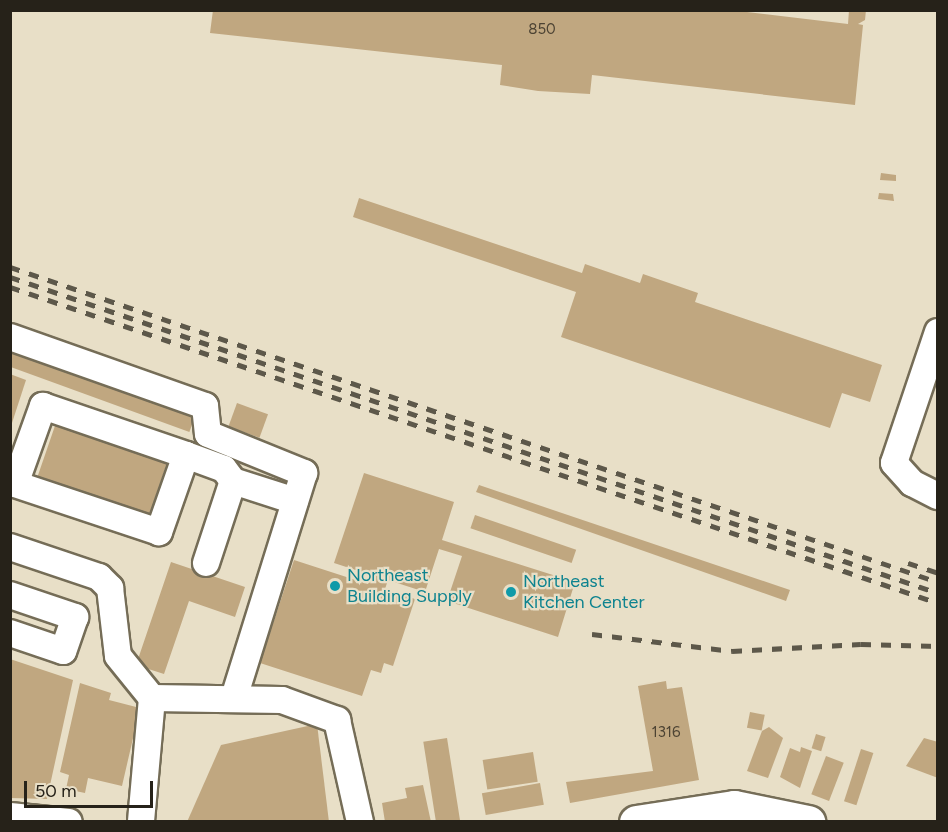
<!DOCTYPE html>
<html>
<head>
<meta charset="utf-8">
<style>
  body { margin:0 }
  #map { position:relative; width:948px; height:832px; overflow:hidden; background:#e8dfc7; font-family:Figtree,sans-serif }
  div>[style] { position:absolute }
  .building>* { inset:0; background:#c0a780; transform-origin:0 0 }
  .roads { filter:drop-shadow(2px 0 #756d57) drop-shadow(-2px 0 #756d57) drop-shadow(0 2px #756d57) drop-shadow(0 -2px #756d57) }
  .minor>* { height:26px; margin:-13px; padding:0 13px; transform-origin:13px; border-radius:13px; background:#fff }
  .major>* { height:33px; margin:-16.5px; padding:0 16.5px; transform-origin:16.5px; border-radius:16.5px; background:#fff }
  .rail>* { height:4.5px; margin-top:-2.25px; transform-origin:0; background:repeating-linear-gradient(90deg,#5d584a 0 10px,transparent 0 20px) }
  .dots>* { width:16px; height:16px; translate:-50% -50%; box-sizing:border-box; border:3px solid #e8dfc7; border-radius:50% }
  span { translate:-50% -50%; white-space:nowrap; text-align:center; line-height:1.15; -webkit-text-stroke:4.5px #e8dfc7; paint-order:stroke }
  .number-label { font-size:15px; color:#4c4333 }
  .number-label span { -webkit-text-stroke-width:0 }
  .culture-label { font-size:18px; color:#0d838f }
  .left { translate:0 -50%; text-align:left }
  .frame { position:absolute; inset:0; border:12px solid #262219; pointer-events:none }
  .scale { position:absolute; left:24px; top:781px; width:129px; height:27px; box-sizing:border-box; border:3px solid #262219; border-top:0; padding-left:8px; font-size:18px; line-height:21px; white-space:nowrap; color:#262219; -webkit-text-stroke:4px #e8dfc7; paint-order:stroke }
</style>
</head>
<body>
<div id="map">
  <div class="building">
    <i style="clip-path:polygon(213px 10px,730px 10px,848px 24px,849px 10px,866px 10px,865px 20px,858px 24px,863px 25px,855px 105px,592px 75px,590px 94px,538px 91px,500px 85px,502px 65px,210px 33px)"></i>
    <i style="clip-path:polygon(881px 173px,896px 175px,896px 181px,880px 180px)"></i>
    <i style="clip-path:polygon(879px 193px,893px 194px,894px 201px,878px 199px)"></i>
    <i style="clip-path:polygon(359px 198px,582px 273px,585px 264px,640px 283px,643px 274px,698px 293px,695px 302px,882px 365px,870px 402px,842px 393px,830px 428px,561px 337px,576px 292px,353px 217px)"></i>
    <i style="left:11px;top:349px;width:196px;height:17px;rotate:20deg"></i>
    <i style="clip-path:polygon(10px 374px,26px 380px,11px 426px,10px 425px)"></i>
    <i style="left:237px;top:403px;width:33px;height:25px;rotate:20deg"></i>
    <i style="left:57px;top:420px;width:118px;height:65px;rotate:19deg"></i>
    <i style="clip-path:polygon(364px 473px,454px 502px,442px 540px,575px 582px,558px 637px,447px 601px,462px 556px,439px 549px,425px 592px,388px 580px,385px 589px,415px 599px,393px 666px,384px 663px,381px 673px,371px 670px,362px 696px,260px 663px,294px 560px,368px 584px,371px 575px,334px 563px)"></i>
    <i style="clip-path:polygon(479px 485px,790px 590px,786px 601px,476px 492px)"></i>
    <i style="left:475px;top:515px;width:107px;height:14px;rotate:19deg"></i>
    <i style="clip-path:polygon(171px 562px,245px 587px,235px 617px,189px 601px,164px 674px,136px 665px)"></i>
    <i style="clip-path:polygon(10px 659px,73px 680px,47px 799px,10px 798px)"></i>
    <i style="clip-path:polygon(666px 681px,667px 689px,682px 687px,699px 780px,570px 803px,566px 782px,653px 771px,638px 686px)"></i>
    <i style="clip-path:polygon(80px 683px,111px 693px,109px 700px,140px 708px,122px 786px,88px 778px,85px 793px,66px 789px,69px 775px,60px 772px)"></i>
    <i style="left:750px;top:712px;width:15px;height:16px;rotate:11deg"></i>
    <i style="clip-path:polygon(317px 724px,329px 822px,187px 822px,221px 745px)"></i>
    <i style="clip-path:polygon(769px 727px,783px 738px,768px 778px,747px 771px,762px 731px)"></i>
    <i style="left:816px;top:734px;width:10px;height:15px;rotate:17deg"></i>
    <i style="left:447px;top:738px;width:85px;height:24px;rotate:81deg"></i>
    <i style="clip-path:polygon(924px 738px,938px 742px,938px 778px,906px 766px)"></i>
    <i style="clip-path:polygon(801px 747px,812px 751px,800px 788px,780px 777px,790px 748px,800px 752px)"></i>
    <i style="left:861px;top:749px;width:13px;height:55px;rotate:18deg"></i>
    <i style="left:533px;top:752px;width:30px;height:51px;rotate:81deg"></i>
    <i style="left:826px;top:756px;width:19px;height:41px;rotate:21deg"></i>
    <i style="left:540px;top:783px;width:22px;height:59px;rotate:80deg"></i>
    <i style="clip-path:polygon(423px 785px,431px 822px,385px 822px,382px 803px,407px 798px,405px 788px)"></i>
  </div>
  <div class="roads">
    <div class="minor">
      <i style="left:938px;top:332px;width:138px;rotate:108.6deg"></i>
      <i style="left:894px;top:463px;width:27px;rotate:48deg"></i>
      <i style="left:912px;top:483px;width:29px;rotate:27deg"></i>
      <i style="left:10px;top:337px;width:207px;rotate:19.5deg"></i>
      <i style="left:205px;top:406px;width:28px;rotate:84deg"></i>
      <i style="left:208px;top:434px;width:104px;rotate:22.1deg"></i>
      <i style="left:304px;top:473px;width:236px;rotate:107.3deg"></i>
      <i style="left:186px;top:455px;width:82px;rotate:109.3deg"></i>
      <i style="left:159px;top:532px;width:152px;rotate:-161.6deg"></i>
      <i style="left:15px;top:484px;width:83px;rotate:-70.3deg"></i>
      <i style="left:43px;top:406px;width:151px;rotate:18.9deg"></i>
      <i style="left:186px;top:455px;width:40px;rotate:20.2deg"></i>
      <i style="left:224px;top:469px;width:15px;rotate:53deg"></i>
      <i style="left:10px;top:547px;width:94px;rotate:18.6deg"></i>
      <i style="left:99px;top:577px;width:16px;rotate:45deg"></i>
      <i style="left:110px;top:588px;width:68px;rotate:83.3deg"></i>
      <i style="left:118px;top:656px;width:54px;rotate:51deg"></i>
      <i style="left:152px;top:698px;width:124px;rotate:95.1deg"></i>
      <i style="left:206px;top:563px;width:86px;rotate:-71.8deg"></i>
      <i style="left:233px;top:481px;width:65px;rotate:17.9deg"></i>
      <i style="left:10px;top:595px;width:69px;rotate:18.7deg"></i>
      <i style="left:75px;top:617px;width:36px;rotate:109deg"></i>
      <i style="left:63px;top:651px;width:56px;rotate:-161.2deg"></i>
      <i style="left:152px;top:698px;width:130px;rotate:0.9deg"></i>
      <i style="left:282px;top:700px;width:59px;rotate:20deg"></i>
      <i style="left:337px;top:720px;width:105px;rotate:77.3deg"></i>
      <i style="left:10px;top:816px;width:59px;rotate:5.8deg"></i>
    </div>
    <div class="major">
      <i style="left:636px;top:822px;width:99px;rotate:-8.7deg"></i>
      <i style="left:734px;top:807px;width:76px;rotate:11.5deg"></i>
    </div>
  </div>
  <div class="rail">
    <i style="left:10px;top:267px;width:980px;rotate:18.75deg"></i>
    <i style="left:10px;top:277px;width:980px;rotate:18.8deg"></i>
    <i style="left:10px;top:287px;width:980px;rotate:18.8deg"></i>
    <i style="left:908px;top:563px;width:32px;rotate:18deg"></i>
    <i style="left:592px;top:634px;width:141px;rotate:6.9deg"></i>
    <i style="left:732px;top:651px;width:129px;rotate:-3.1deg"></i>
    <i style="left:861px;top:644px;width:77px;rotate:1.5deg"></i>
  </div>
  <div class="dots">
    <i style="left:335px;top:586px;background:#0f9aa8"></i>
    <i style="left:511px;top:592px;background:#0f9aa8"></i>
  </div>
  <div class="number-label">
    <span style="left:542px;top:30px">850</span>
    <span style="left:666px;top:733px">1316</span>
  </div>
  <div class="culture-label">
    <span class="left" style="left:347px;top:586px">Northeast<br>Building Supply</span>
    <span class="left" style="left:523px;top:592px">Northeast<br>Kitchen Center</span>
  </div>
  <div class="frame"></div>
  <div class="scale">50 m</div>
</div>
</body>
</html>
